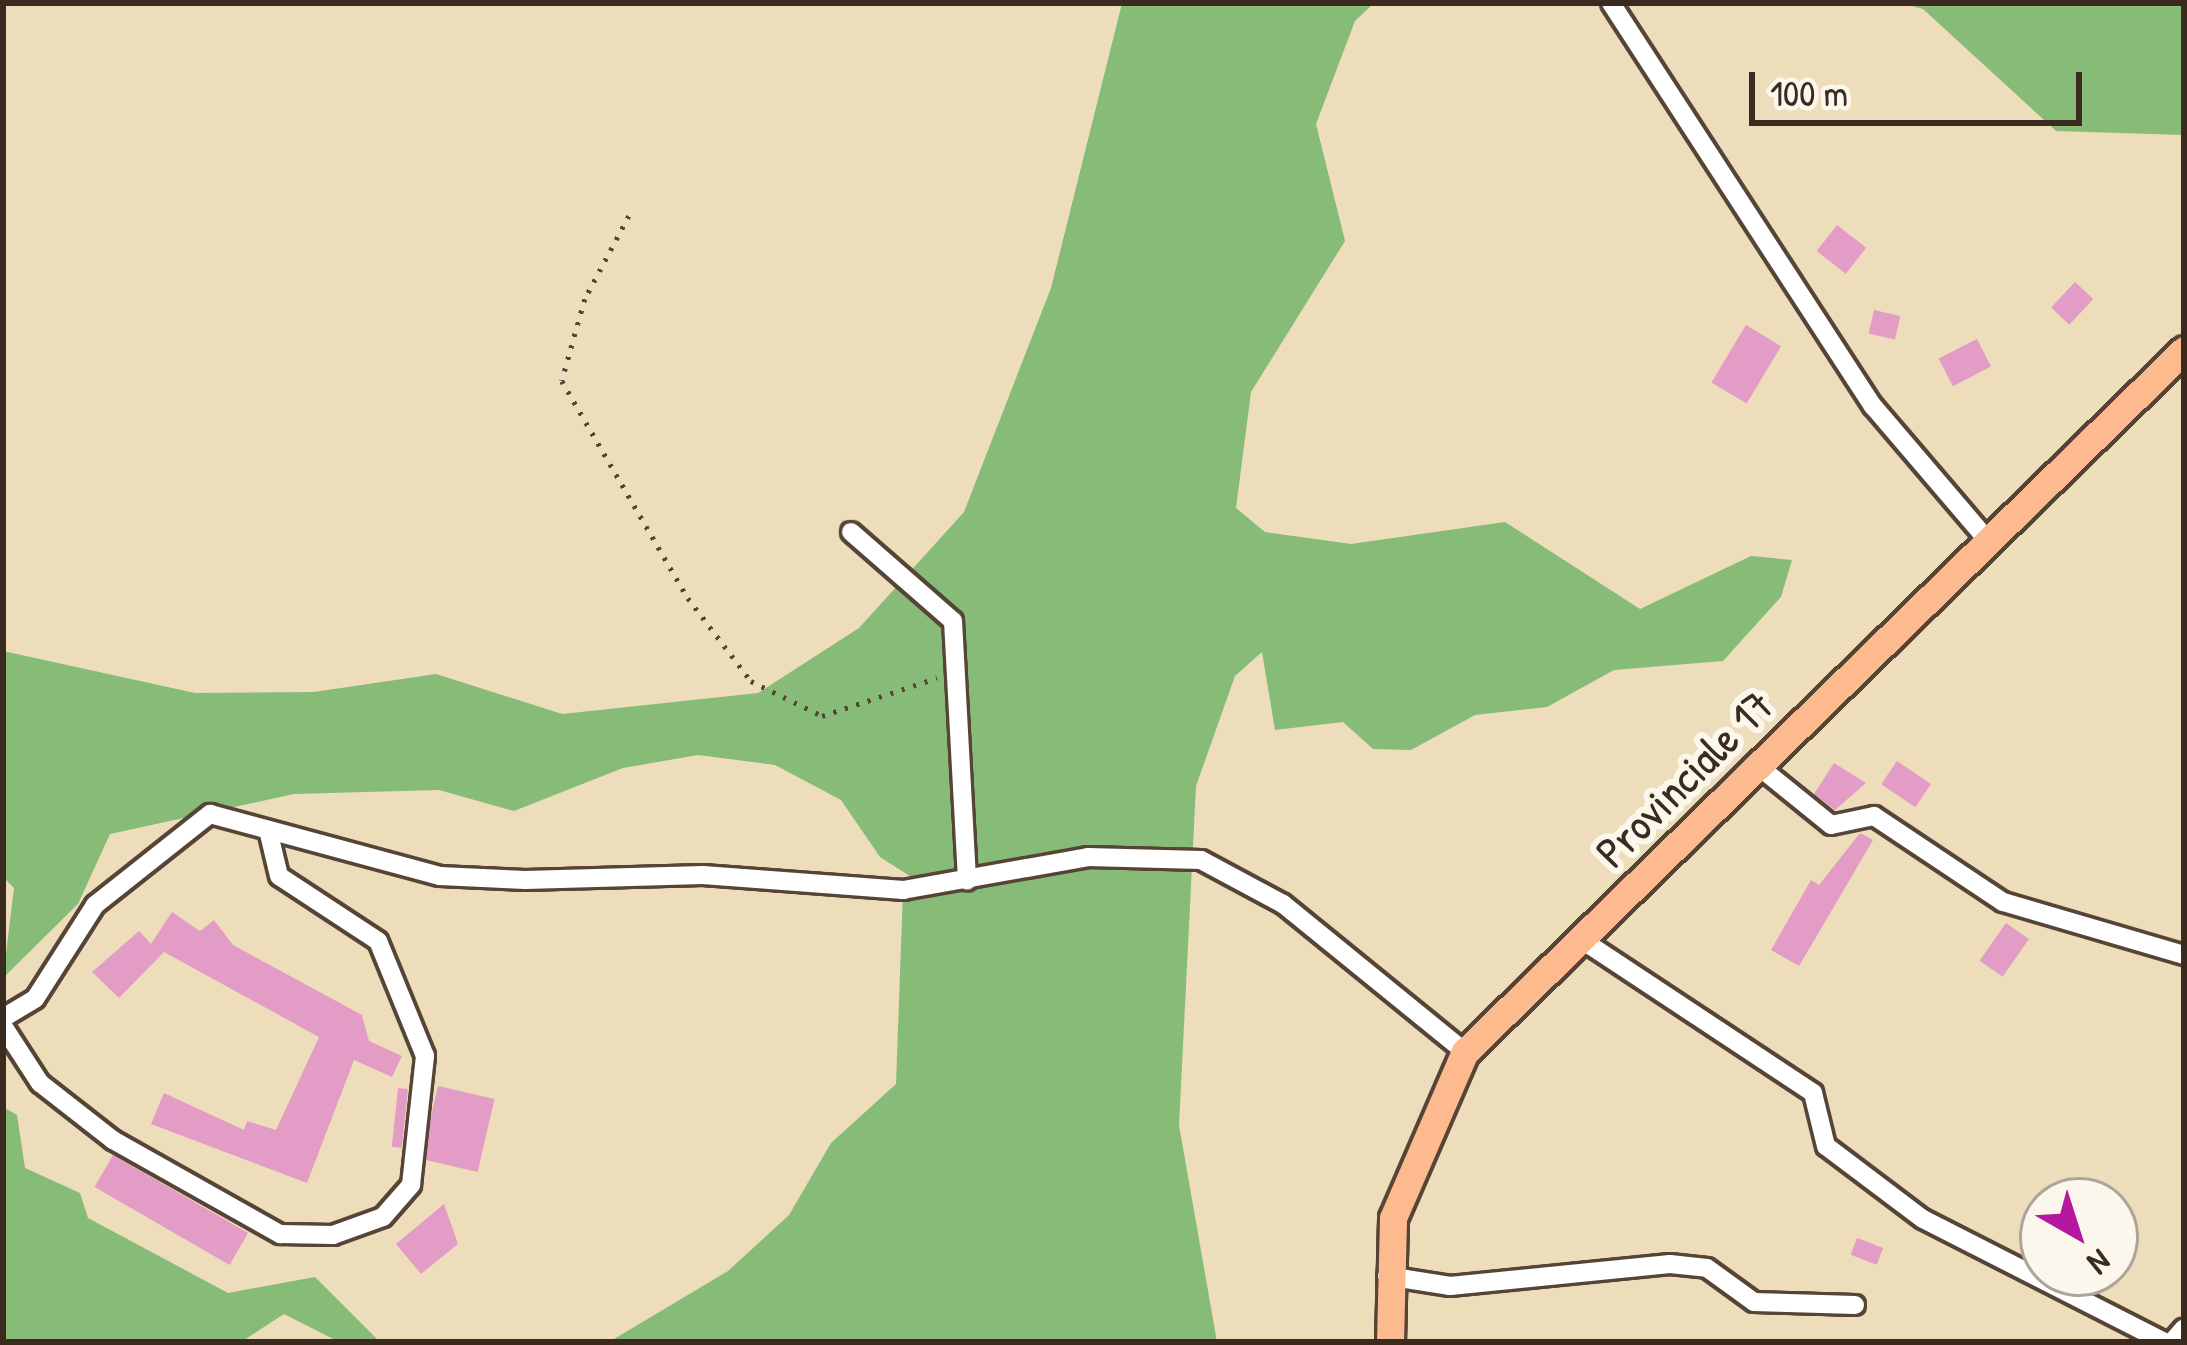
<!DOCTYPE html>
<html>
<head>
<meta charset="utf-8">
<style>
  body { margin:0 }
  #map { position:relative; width:2187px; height:1345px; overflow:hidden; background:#edb; font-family:"Patrick Hand",sans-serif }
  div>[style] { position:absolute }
  .forest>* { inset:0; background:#86bc77 }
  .building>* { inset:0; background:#e39cc5; transform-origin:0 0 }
  .path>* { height:4.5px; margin-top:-2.25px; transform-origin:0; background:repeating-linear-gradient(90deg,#564536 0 3px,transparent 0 12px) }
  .roads { filter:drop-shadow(3px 0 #564536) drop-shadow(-3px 0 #564536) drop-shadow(0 3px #564536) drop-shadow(0 -3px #564536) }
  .street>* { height:18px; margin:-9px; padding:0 9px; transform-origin:9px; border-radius:9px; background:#fff }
  .primary>* { height:27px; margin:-13.5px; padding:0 13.5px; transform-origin:13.5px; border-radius:13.5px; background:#fcba8e }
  span { translate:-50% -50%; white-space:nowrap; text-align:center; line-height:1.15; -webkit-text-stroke:12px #fbf7ec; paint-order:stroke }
  .street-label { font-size:45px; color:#3b2a1e }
  .frame { position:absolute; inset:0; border:6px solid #3b2a1e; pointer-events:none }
  .north { position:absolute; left:2019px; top:1177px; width:120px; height:120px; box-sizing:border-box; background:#fbf7ec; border:3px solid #aea59a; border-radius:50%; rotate:141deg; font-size:33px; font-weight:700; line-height:48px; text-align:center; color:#3b2a1e }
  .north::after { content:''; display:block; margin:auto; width:42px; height:54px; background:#b5179e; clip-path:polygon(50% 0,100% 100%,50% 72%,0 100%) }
  .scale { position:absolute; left:1749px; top:72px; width:333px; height:54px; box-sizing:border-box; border:6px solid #3b2a1e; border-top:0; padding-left:15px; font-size:36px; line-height:42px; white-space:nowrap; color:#3b2a1e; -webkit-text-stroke:9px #fbf7ec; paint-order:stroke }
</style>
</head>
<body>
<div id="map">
  <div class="forest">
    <i style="clip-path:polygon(1122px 3px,1374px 3px,1355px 21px,1316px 124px,1345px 241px,1251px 392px,1236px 508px,1265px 532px,1351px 544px,1505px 522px,1640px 609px,1751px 556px,1792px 560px,1781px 597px,1723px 661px,1614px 670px,1547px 707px,1475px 715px,1411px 750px,1373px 749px,1343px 722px,1275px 730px,1262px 652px,1235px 676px,1196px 786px,1179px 1125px,1217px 1342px,609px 1342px,728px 1271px,789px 1215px,831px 1143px,896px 1084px,903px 890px,913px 878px,880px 857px,841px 800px,775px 765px,698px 755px,623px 768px,514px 811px,439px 790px,294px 794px,110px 834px,78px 904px,3px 978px,14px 888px,3px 877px,3px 651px,195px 693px,314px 692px,436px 674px,562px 714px,758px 693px,859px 628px,964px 512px,1051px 288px)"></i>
    <i style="clip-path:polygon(1901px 3px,2184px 3px,2184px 135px,2056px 131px,1923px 9px)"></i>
    <i style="clip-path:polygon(3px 1107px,17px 1115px,25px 1168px,80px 1193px,88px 1218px,228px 1293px,315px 1277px,380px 1342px,339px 1342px,284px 1314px,241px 1342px,3px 1342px)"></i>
  </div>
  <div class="building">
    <i style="left:1837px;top:225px;width:37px;height:33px;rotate:38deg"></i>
    <i style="left:2075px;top:282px;width:25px;height:35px;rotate:43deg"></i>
    <i style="left:1874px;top:310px;width:27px;height:24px;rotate:13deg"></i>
    <i style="left:1746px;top:325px;width:41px;height:67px;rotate:31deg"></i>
    <i style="left:1977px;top:339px;width:31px;height:43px;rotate:63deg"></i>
    <i style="left:1897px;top:761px;width:41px;height:28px;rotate:34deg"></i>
    <i style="clip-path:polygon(1834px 763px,1866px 783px,1835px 810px,1814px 794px)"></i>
    <i style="clip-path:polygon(1860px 833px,1873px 840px,1799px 966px,1771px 950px,1811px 880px,1819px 885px)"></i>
    <i style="clip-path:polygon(172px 912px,200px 931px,214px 920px,233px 945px,362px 1015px,369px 1041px,402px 1056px,392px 1077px,354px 1060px,307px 1183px,151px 1124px,164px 1093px,244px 1130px,247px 1121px,276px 1130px,319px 1037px,164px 952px,119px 998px,92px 972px,139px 931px,151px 944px)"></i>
    <i style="left:2006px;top:923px;width:28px;height:46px;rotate:35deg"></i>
    <i style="left:438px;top:1086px;width:58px;height:75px;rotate:13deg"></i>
    <i style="left:398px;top:1088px;width:10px;height:59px;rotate:6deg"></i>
    <i style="left:113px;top:1155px;width:156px;height:37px;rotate:30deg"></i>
    <i style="clip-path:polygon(444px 1204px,458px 1244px,421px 1274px,396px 1244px)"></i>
    <i style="left:1857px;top:1238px;width:28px;height:18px;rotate:21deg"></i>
  </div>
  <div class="path">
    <i style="left:629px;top:216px;width:94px;rotate:117.9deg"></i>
    <i style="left:585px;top:299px;width:85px;rotate:105.7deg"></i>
    <i style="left:562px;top:381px;width:251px;rotate:59.9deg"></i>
    <i style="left:688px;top:598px;width:104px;rotate:52.8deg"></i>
    <i style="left:751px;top:681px;width:79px;rotate:26.2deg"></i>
    <i style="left:822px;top:716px;width:121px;rotate:-18.3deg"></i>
  </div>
  <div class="roads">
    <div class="street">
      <i style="left:1611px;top:3px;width:481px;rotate:57deg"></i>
      <i style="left:1873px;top:406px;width:171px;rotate:49.5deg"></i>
      <i style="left:851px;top:532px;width:135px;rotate:41.1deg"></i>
      <i style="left:953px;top:621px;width:260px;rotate:86.9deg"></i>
      <i style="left:1757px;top:765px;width:95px;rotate:39deg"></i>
      <i style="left:1831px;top:825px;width:44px;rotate:-11.8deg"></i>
      <i style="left:1874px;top:816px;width:155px;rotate:33.7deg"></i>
      <i style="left:2003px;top:902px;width:189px;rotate:16.3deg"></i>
      <i style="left:1582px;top:940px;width:277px;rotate:33.5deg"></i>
      <i style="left:1813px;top:1093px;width:55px;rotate:76.2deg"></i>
      <i style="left:1826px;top:1146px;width:121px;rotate:37deg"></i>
      <i style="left:1923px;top:1219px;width:271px;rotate:27deg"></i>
      <i style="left:3px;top:1018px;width:37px;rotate:-31deg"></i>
      <i style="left:35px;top:999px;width:112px;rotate:-57.4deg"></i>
      <i style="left:95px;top:905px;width:147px;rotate:-38.4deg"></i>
      <i style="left:210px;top:814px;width:238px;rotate:15.1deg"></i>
      <i style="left:440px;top:876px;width:85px;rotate:2.7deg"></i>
      <i style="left:525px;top:880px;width:178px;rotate:-1.6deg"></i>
      <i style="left:703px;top:875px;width:201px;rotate:4.3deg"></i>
      <i style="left:903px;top:890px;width:188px;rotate:-10.1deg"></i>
      <i style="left:1088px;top:857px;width:113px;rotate:1.5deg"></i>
      <i style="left:1201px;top:860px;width:93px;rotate:28.2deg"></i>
      <i style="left:1283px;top:904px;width:235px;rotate:39.1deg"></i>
      <i style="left:3px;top:1026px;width:68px;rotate:57deg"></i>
      <i style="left:40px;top:1083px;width:93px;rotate:38deg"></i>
      <i style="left:113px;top:1140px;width:192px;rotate:29.4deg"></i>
      <i style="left:280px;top:1234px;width:53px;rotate:1.1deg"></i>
      <i style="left:333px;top:1235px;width:53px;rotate:-19.8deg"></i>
      <i style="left:383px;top:1217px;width:43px;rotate:-48.8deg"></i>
      <i style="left:411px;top:1185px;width:130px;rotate:-83.8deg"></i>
      <i style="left:425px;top:1056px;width:124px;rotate:-112.2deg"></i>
      <i style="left:378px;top:941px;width:118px;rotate:-146.7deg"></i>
      <i style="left:279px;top:876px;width:47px;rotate:-103.4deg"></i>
      <i style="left:1387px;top:1276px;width:64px;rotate:9deg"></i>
      <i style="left:1450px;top:1286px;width:221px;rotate:-5.7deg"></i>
      <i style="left:1670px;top:1264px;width:37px;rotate:6deg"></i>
      <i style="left:1707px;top:1268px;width:58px;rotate:35.9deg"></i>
      <i style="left:1754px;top:1302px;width:101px;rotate:1.7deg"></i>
      <i style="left:2172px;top:1342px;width:18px;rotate:-49deg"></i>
    </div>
    <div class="primary">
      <i style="left:1390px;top:1342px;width:124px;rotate:-88.6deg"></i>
      <i style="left:1393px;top:1218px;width:181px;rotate:-66.6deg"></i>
      <i style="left:1465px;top:1052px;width:1005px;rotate:-44.31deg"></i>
    </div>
  </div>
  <div class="street-label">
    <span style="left:1684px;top:778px;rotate:-45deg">Provinciale 17</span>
  </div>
  <div class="frame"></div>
  <div class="north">N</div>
  <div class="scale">100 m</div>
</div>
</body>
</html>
